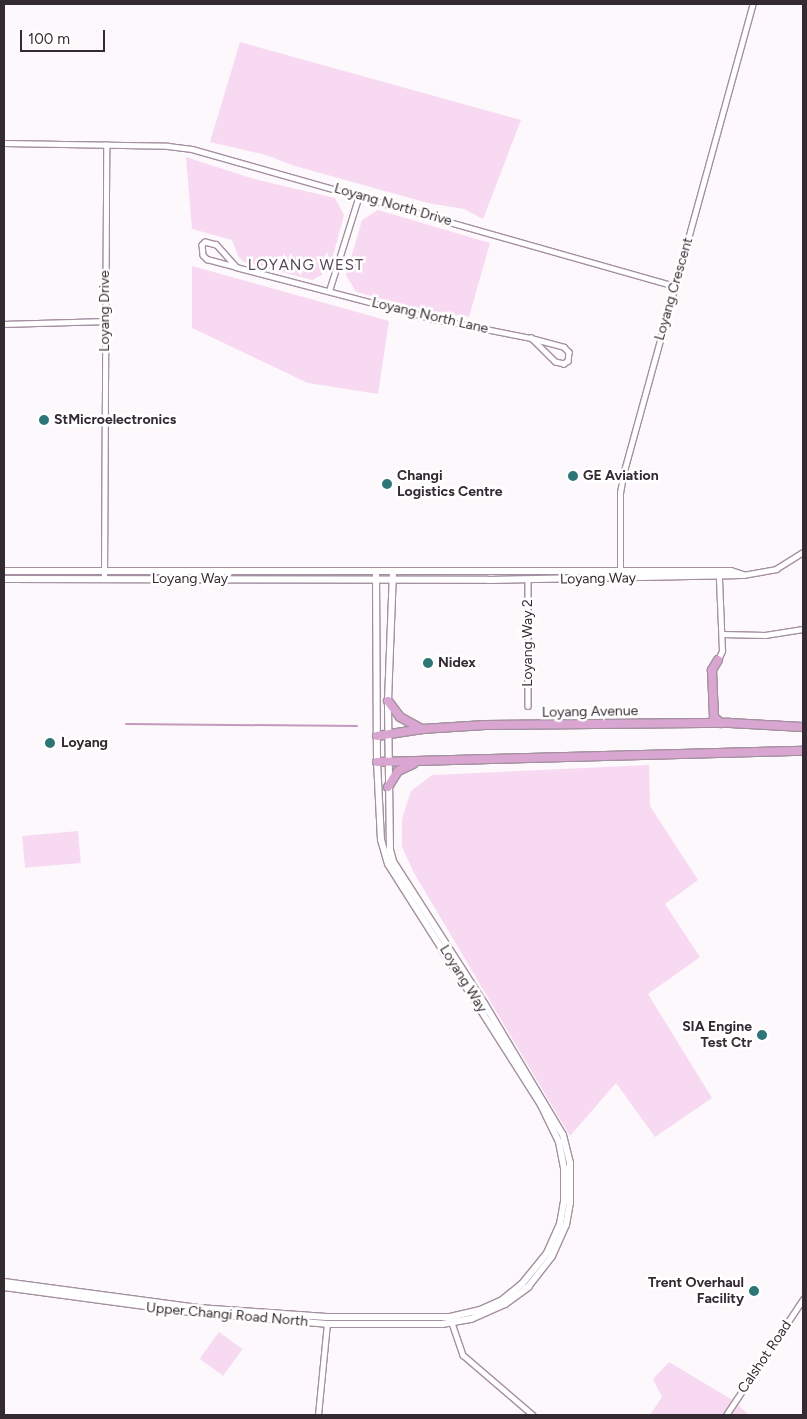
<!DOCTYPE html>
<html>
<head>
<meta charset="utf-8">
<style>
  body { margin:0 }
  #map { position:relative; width:807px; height:1419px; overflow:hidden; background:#fcf8fb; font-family:Figtree,sans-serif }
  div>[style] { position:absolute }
  .green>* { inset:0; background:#f8d9f2; transform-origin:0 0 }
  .stream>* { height:2px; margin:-1px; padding:0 1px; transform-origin:1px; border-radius:1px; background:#c698be }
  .roads { filter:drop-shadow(1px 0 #a490a0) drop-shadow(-1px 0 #a490a0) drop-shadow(0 1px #a490a0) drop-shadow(0 -1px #a490a0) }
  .street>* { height:4.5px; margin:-2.25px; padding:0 2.25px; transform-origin:2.25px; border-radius:2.25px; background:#fff }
  .secondary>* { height:6px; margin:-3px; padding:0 3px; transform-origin:3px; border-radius:3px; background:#fff }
  .primary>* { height:8px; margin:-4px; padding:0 4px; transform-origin:4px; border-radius:4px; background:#d9a6d2 }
  .dots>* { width:14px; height:14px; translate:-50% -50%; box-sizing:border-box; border:2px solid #fff; border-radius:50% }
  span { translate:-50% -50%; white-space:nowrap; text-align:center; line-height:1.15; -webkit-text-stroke:5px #fff; paint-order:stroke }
  .street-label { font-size:14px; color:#342b32 }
  .poi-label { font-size:14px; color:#342b32; font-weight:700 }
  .left { translate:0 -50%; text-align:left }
  .right { translate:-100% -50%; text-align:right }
  .neighbourhood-label { font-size:15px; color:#594756; letter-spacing:1px }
  .frame { position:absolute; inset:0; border:5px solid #342b32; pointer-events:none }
  .scale { position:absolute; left:20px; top:30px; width:85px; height:22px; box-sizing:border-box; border:2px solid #342b32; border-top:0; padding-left:6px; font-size:15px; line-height:18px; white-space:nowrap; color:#342b32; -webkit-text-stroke:4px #fff; paint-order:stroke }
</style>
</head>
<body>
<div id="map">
  <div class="green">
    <i style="clip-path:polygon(240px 42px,521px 120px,483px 219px,464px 209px,428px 203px,295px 166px,266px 155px,210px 142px)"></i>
    <i style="clip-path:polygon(186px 157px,254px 179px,335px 198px,344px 215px,329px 271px,312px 280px,244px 262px,238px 256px,232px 240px,192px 229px)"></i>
    <i style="clip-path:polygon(378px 210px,490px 243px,469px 317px,420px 309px,356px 292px,346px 275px,362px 220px)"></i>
    <i style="clip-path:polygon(192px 266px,389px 321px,378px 394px,308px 383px,192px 328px)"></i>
    <i style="clip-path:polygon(649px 765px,650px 806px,698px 880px,665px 904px,700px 957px,648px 994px,712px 1098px,655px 1137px,616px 1083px,570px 1136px,414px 873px,402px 847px,402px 819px,411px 791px,432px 775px)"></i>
    <i style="left:78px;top:831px;width:32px;height:56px;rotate:85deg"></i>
    <i style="left:219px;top:1332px;width:29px;height:33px;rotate:36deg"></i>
    <i style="clip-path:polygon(669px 1362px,734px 1401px,749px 1415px,650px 1415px,662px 1397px,653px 1379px)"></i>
  </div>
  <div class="stream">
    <i style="left:126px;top:724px;width:231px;rotate:0.5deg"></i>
  </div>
  <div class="roads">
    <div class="street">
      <i style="left:4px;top:143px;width:164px;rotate:1deg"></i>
      <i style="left:168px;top:146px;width:24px;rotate:7deg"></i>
      <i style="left:192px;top:149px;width:502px;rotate:15.84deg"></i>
      <i style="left:236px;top:267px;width:30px;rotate:-132deg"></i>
      <i style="left:216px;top:245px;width:11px;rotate:-165deg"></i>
      <i style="left:205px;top:242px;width:4px;rotate:135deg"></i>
      <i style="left:202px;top:245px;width:10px;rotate:84deg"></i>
      <i style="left:203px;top:255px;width:6px;rotate:45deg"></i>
      <i style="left:207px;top:259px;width:30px;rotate:15deg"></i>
      <i style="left:236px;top:267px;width:201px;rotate:14.7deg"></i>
      <i style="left:430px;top:318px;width:103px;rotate:11.2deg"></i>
      <i style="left:531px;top:338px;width:34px;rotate:15deg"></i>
      <i style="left:564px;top:347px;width:7px;rotate:45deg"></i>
      <i style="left:569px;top:352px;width:9px;rotate:96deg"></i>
      <i style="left:568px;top:361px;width:5px;rotate:143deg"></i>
      <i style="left:564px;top:364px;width:9px;rotate:-167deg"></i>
      <i style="left:555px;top:362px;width:34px;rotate:-135deg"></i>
      <i style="left:329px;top:291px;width:101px;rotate:-72.6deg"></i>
      <i style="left:4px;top:324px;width:101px;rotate:-1.7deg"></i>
      <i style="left:620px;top:572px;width:79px;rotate:-90deg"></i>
      <i style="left:620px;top:493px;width:22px;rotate:-80deg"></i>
      <i style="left:624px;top:471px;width:484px;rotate:-74.6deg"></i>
      <i style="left:743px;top:575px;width:34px;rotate:-10deg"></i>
      <i style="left:776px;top:569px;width:32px;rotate:-32deg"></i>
      <i style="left:104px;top:579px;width:434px;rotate:-89.7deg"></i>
      <i style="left:528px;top:579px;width:127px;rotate:90deg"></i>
      <i style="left:722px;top:634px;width:43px;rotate:1.3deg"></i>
      <i style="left:765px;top:635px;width:38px;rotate:-9deg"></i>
      <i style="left:718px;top:660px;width:10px;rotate:-66deg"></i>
      <i style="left:722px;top:651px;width:73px;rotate:-92.4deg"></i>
      <i style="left:452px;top:1323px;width:34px;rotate:71deg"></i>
      <i style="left:463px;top:1355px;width:92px;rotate:40.6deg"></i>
      <i style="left:318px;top:1415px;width:92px;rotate:-84.4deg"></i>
      <i style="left:726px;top:1415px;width:139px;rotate:-56.4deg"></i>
    </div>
    <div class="secondary">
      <i style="left:4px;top:571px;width:727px"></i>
      <i style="left:731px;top:571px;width:13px;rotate:18deg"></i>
      <i style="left:4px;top:579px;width:484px;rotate:0.1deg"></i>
      <i style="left:488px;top:580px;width:254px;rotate:-1.1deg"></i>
      <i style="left:4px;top:1282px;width:196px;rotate:7.6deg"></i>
      <i style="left:198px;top:1308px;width:129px;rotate:4deg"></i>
      <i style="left:327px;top:1317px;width:123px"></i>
      <i style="left:450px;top:1317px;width:31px;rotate:-13deg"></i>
      <i style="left:480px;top:1310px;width:24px;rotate:-24deg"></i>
      <i style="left:502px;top:1300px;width:26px;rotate:-39deg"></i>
      <i style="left:522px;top:1284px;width:40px;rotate:-51deg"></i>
      <i style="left:547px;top:1253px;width:32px;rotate:-66deg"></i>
      <i style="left:560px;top:1224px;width:22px;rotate:-80deg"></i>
      <i style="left:564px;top:1202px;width:34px;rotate:-90deg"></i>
      <i style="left:564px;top:1168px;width:26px;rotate:-101deg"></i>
      <i style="left:559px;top:1142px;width:41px;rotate:-115.9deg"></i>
      <i style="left:541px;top:1105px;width:285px;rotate:-122.4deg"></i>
      <i style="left:388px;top:864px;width:25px;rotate:-106deg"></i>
      <i style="left:381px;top:840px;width:78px;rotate:-92.9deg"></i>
      <i style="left:377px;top:762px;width:190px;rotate:-90.3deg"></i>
      <i style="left:4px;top:1287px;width:195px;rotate:7.7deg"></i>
      <i style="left:197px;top:1313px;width:130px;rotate:4.8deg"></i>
      <i style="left:327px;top:1324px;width:115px"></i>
      <i style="left:442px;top:1324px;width:29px;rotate:-10deg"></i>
      <i style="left:471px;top:1319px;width:37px;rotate:-24deg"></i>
      <i style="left:505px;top:1304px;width:29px;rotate:-36deg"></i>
      <i style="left:528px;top:1287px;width:39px;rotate:-52deg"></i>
      <i style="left:552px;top:1256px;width:34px;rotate:-66deg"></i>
      <i style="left:566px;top:1225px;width:22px;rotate:-80deg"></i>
      <i style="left:570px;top:1203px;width:40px;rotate:-90deg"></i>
      <i style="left:570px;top:1163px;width:29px;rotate:-104deg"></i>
      <i style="left:563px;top:1135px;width:154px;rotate:-120.9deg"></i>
      <i style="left:484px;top:1003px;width:169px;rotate:-122.7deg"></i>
      <i style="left:393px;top:861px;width:11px;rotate:-105deg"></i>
      <i style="left:390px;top:850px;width:149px;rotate:-90.8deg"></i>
      <i style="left:388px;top:701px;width:129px;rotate:-87.8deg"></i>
    </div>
    <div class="primary">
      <i style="left:718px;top:660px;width:12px;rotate:121deg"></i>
      <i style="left:712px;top:670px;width:47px;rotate:87.6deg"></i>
      <i style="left:714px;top:717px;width:9px;rotate:41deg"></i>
      <i style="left:388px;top:701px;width:20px;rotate:53deg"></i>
      <i style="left:400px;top:717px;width:25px;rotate:29deg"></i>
      <i style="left:377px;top:736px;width:46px;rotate:-8.8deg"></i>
      <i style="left:422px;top:729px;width:63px;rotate:-3.6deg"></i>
      <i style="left:485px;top:725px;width:245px;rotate:-0.5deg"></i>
      <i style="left:730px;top:723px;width:73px;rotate:3.1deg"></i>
      <i style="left:377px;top:762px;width:426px;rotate:-1.5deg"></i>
      <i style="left:388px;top:787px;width:19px;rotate:-58deg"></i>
      <i style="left:398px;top:771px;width:17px;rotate:-25deg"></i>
    </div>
  </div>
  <div class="dots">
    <i style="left:44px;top:420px;background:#2c7677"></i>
    <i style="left:573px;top:476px;background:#2c7677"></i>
    <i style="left:387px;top:484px;background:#2c7677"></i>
    <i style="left:428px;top:663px;background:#2c7677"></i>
    <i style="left:50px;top:743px;background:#2c7677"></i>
    <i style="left:762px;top:1035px;background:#2c7677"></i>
    <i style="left:754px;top:1291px;background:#2c7677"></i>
  </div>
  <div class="street-label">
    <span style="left:393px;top:205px;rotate:16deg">Loyang North Drive</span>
    <span style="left:674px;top:289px;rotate:-74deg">Loyang Crescent</span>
    <span style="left:105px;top:311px;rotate:-90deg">Loyang Drive</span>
    <span style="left:430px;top:316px;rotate:13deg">Loyang North Lane</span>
    <span style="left:190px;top:579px">Loyang Way</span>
    <span style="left:598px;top:579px;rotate:-1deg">Loyang Way</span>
    <span style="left:528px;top:643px;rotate:-90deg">Loyang Way 2</span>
    <span style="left:590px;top:712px;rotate:-1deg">Loyang Avenue</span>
    <span style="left:463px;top:979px;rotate:58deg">Loyang Way</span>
    <span style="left:227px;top:1315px;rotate:5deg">Upper Changi Road North</span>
    <span style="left:765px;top:1357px;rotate:-56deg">Calshot Road</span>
  </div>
  <div class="poi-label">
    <span class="left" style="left:54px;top:420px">StMicroelectronics</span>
    <span class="left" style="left:397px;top:484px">Changi<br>Logistics Centre</span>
    <span class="left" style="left:583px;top:476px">GE Aviation</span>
    <span class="left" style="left:438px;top:663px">Nidex</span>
    <span class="left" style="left:61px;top:743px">Loyang</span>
    <span class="right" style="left:752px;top:1035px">SIA Engine<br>Test Ctr</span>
    <span class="right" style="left:744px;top:1291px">Trent Overhaul<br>Facility</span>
  </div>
  <div class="neighbourhood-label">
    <span style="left:306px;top:266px">LOYANG WEST</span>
  </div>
  <div class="frame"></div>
  <div class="scale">100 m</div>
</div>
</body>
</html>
